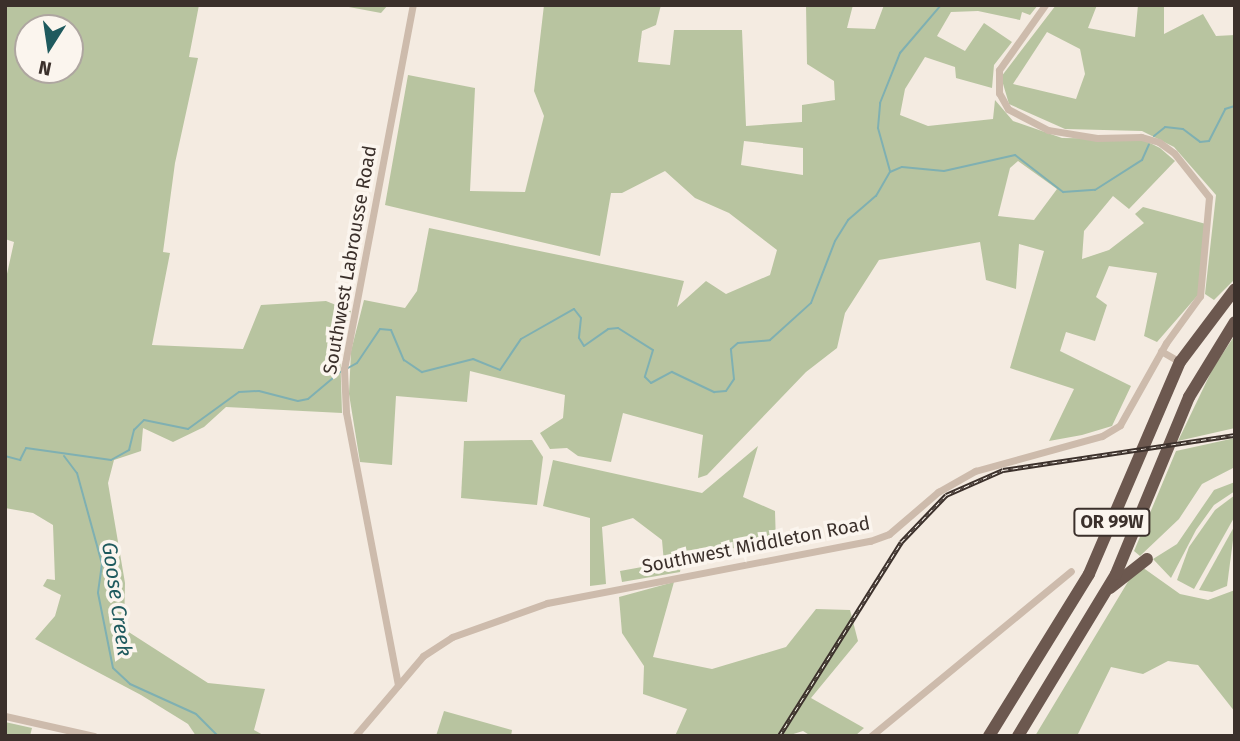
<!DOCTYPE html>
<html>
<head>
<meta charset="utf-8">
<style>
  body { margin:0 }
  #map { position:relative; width:1240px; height:741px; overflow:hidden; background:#f4ebe1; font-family:"Fira Sans",sans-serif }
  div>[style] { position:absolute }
  .green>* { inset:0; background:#b8c4a0 }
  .stream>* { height:2px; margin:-1px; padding:0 1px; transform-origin:1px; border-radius:1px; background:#7fb0b2 }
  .minor>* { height:7px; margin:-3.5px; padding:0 3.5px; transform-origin:3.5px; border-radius:3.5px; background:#cdbbac }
  .trunk>* { height:12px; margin:-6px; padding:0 6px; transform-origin:6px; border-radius:6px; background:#6c584f }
  .rail>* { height:4.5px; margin-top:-2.25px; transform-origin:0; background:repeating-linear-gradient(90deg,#fbf5ee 0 5px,#3b302b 0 10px); box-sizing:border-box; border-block:2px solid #3b302b }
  span { translate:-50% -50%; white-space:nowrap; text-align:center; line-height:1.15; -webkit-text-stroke:7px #fbf5ee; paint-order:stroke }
  .shield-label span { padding:2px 5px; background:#fbf5ee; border:2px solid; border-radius:5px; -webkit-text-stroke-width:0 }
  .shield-label { font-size:18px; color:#3b302b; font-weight:700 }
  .street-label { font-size:19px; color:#3b302b }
  .water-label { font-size:21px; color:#1f5a5e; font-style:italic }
  .frame { position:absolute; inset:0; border:7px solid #3b302b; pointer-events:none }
  .north { position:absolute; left:14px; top:14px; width:70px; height:70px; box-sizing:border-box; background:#fbf5ee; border:2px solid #aea6a0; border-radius:50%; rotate:192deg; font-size:19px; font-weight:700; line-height:28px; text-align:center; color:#3b302b }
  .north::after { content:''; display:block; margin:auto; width:24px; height:32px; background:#1f5a5e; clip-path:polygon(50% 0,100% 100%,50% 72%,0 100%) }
</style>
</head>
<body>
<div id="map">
  <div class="green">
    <i style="clip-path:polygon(evenodd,5px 5px,199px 5px,189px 57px,198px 58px,175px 163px,163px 252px,170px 253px,152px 345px,243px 349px,261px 305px,326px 301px,351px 311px,340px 351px,342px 413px,226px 407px,204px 427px,173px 442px,143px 428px,141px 451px,114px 460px,108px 483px,125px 583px,124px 629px,208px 683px,265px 689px,254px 730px,265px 736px,196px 736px,188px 724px,141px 695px,35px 639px,55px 616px,61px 595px,43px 586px,47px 579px,55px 580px,53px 525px,33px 513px,5px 508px,5px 283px,14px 242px,5px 239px,5px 5px,28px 28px,70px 28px,70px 70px,28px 70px,28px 28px)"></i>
    <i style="clip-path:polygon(338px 5px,388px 5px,381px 13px)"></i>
    <i style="clip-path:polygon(evenodd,544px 5px,661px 5px,656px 25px,642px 31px,638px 62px,670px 65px,674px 30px,742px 30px,746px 126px,802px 122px,802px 105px,835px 100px,834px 81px,807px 64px,806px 5px,853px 5px,847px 28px,875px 29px,884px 5px,1038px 5px,1030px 15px,1022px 12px,1020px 20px,978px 11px,951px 12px,937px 36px,965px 51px,984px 23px,1012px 42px,994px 65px,992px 88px,956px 78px,955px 67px,925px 57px,905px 89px,900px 115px,928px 126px,993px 119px,995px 100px,1013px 121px,1062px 138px,1142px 139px,1160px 148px,1175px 161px,1129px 209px,1113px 196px,1084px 231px,1082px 259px,1109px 250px,1144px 223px,1135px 214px,1143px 207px,1206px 224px,1198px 295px,1157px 342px,1144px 336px,1157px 273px,1109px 266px,1096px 297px,1107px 305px,1095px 341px,1066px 332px,1060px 351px,1131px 386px,1112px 426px,1082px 435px,1049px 441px,1074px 389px,1010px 368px,1044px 251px,1019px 244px,1016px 289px,986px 280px,980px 242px,879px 260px,845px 313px,837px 348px,806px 372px,707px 475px,698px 478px,703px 435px,623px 413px,611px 462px,578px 456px,567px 448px,550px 449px,540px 433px,563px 418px,565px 395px,470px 371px,467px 402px,396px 396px,392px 465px,360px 462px,349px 394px,351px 351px,364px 300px,405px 308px,417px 291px,429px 228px,684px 281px,677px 307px,706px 281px,726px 294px,770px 275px,777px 250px,729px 213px,695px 198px,665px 171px,622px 193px,611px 193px,600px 256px,385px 205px,408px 75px,475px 88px,470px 191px,525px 192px,544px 116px,534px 91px,544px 5px,744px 141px,803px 148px,803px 175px,741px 165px,744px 141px,544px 5px,1018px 161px,1057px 189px,1034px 220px,998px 216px,1010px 168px,1018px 161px)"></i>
    <i style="clip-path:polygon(evenodd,1056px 5px,1097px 5px,1088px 28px,1135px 37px,1138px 5px,1164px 5px,1164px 34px,1203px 14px,1216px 36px,1235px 35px,1235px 279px,1214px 300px,1205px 294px,1216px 195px,1174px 147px,1142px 131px,1065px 129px,1009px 104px,1001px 77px,1056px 5px,1047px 32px,1080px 49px,1085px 74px,1076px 99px,1013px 84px,1047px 32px)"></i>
    <i style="clip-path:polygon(1235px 335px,1235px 428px,1178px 441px,1213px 368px)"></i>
    <i style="clip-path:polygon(1235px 438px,1235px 467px,1202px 484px,1179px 519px,1140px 556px,1134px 551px,1176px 451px)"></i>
    <i style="clip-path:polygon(532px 440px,543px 457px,537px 505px,461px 498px,464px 441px)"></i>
    <i style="clip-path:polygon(758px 446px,743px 497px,775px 511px,776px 544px,683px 553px,680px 572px,622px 582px,620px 571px,664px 563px,662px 540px,633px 518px,602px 527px,606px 584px,590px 586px,590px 518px,543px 506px,553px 460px,702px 493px)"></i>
    <i style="clip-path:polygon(1235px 482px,1235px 491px,1214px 505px,1196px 530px,1171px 578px,1153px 559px,1177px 544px,1214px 490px)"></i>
    <i style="clip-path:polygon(1235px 495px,1235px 516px,1194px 589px,1177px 580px,1189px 547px,1215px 510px)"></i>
    <i style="clip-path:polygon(1235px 525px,1227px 586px,1212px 592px,1199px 590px)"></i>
    <i style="clip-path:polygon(1142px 567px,1180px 594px,1208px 600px,1235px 590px,1235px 712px,1198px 665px,1168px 661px,1143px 674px,1111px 667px,1077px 736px,1035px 736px,1129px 580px)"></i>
    <i style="clip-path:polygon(674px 582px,653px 657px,712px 669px,786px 647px,816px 609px,850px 610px,858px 641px,811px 698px,864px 728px,855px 736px,811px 736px,803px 731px,787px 736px,675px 736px,687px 709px,643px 694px,644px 666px,622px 633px,619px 597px)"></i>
    <i style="clip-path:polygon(444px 711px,512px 730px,511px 736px,436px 736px)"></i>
    <i style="clip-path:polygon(5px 722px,32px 728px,30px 736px,5px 736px)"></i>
  </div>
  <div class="stream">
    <i style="left:1154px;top:136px;width:14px;rotate:-39deg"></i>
    <i style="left:1165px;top:127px;width:18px;rotate:6deg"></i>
    <i style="left:1183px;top:129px;width:21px;rotate:37deg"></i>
    <i style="left:1200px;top:142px;width:9px;rotate:-6deg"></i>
    <i style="left:1209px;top:141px;width:36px;rotate:-63deg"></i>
    <i style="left:1225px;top:109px;width:10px;rotate:-17deg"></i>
    <i style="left:890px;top:171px;width:45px;rotate:-105.6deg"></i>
    <i style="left:878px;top:128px;width:25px;rotate:-85deg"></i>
    <i style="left:880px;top:103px;width:54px;rotate:-68.2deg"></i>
    <i style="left:900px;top:53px;width:63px;rotate:-49.5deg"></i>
    <i style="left:348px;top:368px;width:10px;rotate:-29deg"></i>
    <i style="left:357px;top:363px;width:41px;rotate:-55.9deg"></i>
    <i style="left:380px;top:329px;width:11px;rotate:5deg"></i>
    <i style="left:391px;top:330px;width:33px;rotate:67deg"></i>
    <i style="left:404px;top:360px;width:22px;rotate:34deg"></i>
    <i style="left:422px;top:372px;width:53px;rotate:-14.3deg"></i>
    <i style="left:473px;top:359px;width:29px;rotate:22deg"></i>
    <i style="left:500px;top:370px;width:37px;rotate:-56deg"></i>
    <i style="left:521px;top:339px;width:61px;rotate:-29.5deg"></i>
    <i style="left:574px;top:309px;width:11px;rotate:52deg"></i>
    <i style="left:581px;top:318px;width:20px;rotate:96deg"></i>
    <i style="left:579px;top:338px;width:9px;rotate:58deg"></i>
    <i style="left:584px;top:346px;width:29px;rotate:-35deg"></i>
    <i style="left:608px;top:329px;width:10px;rotate:-6deg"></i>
    <i style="left:618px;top:328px;width:41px;rotate:32.2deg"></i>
    <i style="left:653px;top:350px;width:28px;rotate:107deg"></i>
    <i style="left:645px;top:377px;width:8px;rotate:45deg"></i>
    <i style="left:651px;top:383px;width:24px;rotate:-28deg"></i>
    <i style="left:672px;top:372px;width:47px;rotate:25.5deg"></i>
    <i style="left:714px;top:392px;width:12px;rotate:-5deg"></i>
    <i style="left:726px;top:391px;width:14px;rotate:-56deg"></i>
    <i style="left:734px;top:379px;width:30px;rotate:-96deg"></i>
    <i style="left:731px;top:349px;width:9px;rotate:-41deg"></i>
    <i style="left:738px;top:343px;width:32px;rotate:-5deg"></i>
    <i style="left:770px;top:340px;width:55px;rotate:-42.1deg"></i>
    <i style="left:811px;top:303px;width:66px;rotate:-68.8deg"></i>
    <i style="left:835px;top:241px;width:25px;rotate:-58deg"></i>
    <i style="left:848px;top:220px;width:37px;rotate:-41deg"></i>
    <i style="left:876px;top:196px;width:28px;rotate:-60deg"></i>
    <i style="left:890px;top:172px;width:13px;rotate:-23deg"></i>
    <i style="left:902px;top:167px;width:42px;rotate:5.4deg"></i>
    <i style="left:944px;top:171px;width:73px;rotate:-12.7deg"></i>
    <i style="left:1015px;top:155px;width:61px;rotate:37.6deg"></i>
    <i style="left:1063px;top:192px;width:32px;rotate:-4deg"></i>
    <i style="left:1095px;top:190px;width:56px;rotate:-32.6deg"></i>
    <i style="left:1142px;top:160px;width:17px;rotate:-66deg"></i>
    <i style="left:5px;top:456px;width:16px;rotate:15deg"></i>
    <i style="left:20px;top:460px;width:13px;rotate:-63deg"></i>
    <i style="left:26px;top:448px;width:86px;rotate:8deg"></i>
    <i style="left:111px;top:460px;width:21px;rotate:-29deg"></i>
    <i style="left:129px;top:450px;width:21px;rotate:-76deg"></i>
    <i style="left:134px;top:430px;width:14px;rotate:-45deg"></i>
    <i style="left:144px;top:420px;width:45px;rotate:11.6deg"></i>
    <i style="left:188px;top:429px;width:63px;rotate:-36deg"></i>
    <i style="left:239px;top:392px;width:20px;rotate:-3deg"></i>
    <i style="left:259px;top:391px;width:40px;rotate:14.4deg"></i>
    <i style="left:298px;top:401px;width:10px;rotate:-11deg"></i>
    <i style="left:308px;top:399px;width:42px;rotate:-40.2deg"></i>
    <i style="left:64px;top:456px;width:21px;rotate:53deg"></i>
    <i style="left:77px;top:473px;width:94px;rotate:74.6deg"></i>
    <i style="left:102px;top:564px;width:29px;rotate:98deg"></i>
    <i style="left:98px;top:593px;width:76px;rotate:78.7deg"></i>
    <i style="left:113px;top:668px;width:23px;rotate:43deg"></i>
    <i style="left:130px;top:684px;width:72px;rotate:24.4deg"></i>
    <i style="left:196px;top:714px;width:31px;rotate:45deg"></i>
  </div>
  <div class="minor">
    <i style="left:1161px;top:351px;width:22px;rotate:30deg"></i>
    <i style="left:398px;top:685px;width:278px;rotate:-100.8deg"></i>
    <i style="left:346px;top:412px;width:43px;rotate:-92.7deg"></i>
    <i style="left:344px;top:369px;width:370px;rotate:-79.3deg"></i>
    <i style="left:5px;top:716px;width:91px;rotate:12.7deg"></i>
    <i style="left:355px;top:736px;width:105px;rotate:-49.6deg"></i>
    <i style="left:423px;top:656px;width:35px;rotate:-33deg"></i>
    <i style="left:452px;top:637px;width:101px;rotate:-19.7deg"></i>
    <i style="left:547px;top:603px;width:329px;rotate:-10.9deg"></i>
    <i style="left:870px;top:541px;width:20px;rotate:-20deg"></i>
    <i style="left:889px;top:534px;width:65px;rotate:-40.6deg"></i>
    <i style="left:938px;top:492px;width:43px;rotate:-29.6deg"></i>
    <i style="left:975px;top:471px;width:132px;rotate:-15.4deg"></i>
    <i style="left:1102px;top:436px;width:21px;rotate:-31deg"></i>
    <i style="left:1120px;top:425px;width:94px;rotate:-60.7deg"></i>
    <i style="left:1166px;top:343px;width:58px;rotate:-54.1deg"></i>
    <i style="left:1200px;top:296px;width:99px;rotate:-84.8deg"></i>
    <i style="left:1209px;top:197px;width:56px;rotate:-128.5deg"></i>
    <i style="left:1174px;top:153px;width:19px;rotate:-144deg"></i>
    <i style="left:1159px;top:142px;width:19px;rotate:-164deg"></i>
    <i style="left:1141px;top:137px;width:44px;rotate:178.7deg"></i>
    <i style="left:1097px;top:138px;width:50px;rotate:-170.7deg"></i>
    <i style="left:1048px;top:130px;width:45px;rotate:-152.3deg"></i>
    <i style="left:1008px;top:109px;width:18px;rotate:-119deg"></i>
    <i style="left:999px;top:93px;width:23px;rotate:-90deg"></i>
    <i style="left:999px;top:70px;width:80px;rotate:-54.7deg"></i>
    <i style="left:871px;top:736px;width:259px;rotate:-39.5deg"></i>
  </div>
  <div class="trunk">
    <i style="left:1110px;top:588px;width:47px;rotate:-38.1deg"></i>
    <i style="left:989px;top:736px;width:190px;rotate:-58.3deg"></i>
    <i style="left:1089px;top:574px;width:231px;rotate:-66.8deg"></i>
    <i style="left:1180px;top:362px;width:91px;rotate:-53deg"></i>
    <i style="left:1018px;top:736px;width:189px;rotate:-58.8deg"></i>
    <i style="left:1116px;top:574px;width:191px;rotate:-67.6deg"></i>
    <i style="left:1189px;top:397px;width:88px;rotate:-58.5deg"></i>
  </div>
  <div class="rail">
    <i style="left:779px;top:736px;width:229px;rotate:-57.8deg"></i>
    <i style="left:901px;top:542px;width:65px;rotate:-46.2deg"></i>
    <i style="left:946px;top:495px;width:62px;rotate:-23.7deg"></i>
    <i style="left:1003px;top:470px;width:235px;rotate:-8.6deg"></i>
  </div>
  <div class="shield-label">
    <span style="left:1112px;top:522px">OR 99W</span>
  </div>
  <div class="street-label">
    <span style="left:350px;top:260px;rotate:-80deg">Southwest Labrousse Road</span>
    <span style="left:756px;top:545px;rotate:-11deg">Southwest Middleton Road</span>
  </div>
  <div class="water-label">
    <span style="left:117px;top:599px;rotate:82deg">Goose Creek</span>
  </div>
  <div class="frame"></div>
  <div class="north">N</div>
</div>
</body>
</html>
